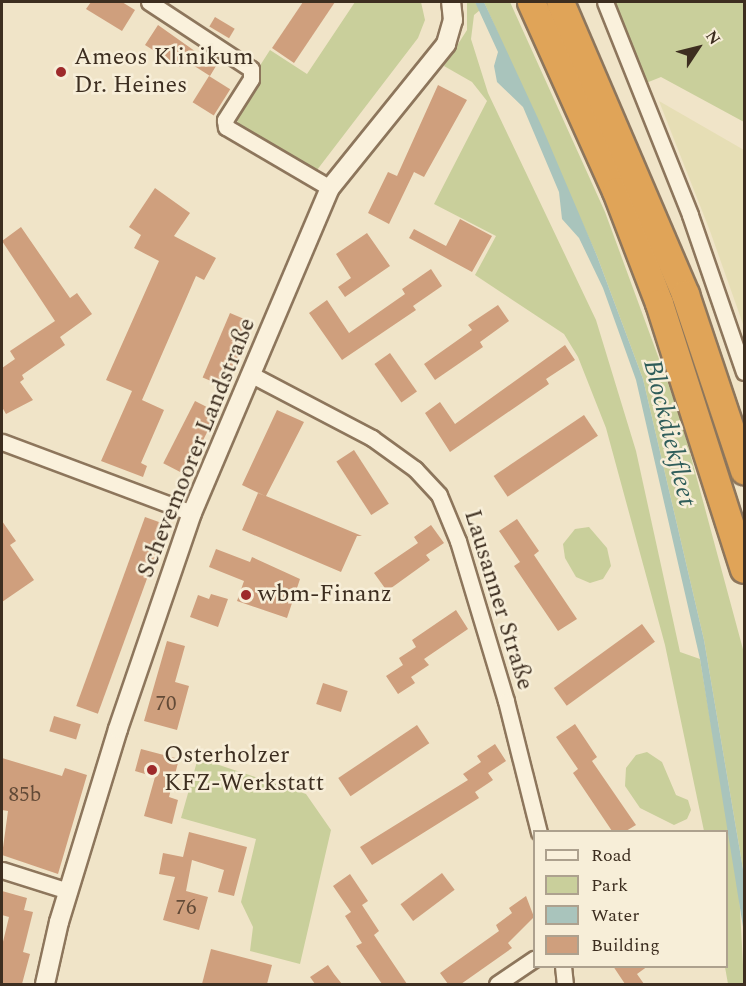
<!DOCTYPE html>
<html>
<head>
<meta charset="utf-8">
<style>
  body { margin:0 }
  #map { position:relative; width:746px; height:986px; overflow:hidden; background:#f0e4c8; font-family:Spectral,serif }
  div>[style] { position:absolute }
  .farmland>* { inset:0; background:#e6deb5 }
  .green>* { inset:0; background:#c9cf9b }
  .water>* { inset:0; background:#a9c4bc }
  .building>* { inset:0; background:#cf9f7d; transform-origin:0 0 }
  .roads { filter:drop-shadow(2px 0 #8d765c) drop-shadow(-2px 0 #8d765c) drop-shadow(0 2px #8d765c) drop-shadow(0 -2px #8d765c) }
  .minor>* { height:15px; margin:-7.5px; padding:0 7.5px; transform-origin:7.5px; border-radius:7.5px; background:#faf1dc }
  .tertiary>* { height:18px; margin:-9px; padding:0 9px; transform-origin:9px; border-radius:9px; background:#faf1dc }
  .motorway>* { height:27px; margin:-13.5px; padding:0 13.5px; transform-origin:13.5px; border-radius:13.5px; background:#e0a458 }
  .dots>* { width:16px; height:16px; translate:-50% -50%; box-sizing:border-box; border:3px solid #f7eed8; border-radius:50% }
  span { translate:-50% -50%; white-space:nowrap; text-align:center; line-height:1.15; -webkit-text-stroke:5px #f7eed8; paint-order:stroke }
  .number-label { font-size:21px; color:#624a37 }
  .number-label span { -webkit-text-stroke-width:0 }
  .poi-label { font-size:24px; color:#3d2e20 }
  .left { translate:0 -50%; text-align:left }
  .street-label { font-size:24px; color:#3d2e20 }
  .water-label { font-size:26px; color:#2f5d5a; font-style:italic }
  .frame { position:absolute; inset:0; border:3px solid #3d2e20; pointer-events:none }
  .legend { position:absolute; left:533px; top:830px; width:195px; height:138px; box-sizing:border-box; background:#f7eed8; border:2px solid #ada18e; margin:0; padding:8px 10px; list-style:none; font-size:18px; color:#3d2e20 }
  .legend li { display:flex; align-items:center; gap:12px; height:30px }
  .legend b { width:30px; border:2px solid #ada18e }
  .north { position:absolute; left:668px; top:18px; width:60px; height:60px; -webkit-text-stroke:4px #f7eed8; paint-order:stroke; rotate:55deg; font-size:16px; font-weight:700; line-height:24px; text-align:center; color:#3d2e20 }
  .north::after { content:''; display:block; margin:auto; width:21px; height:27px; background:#3d2e20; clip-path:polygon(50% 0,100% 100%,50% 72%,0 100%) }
</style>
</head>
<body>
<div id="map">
  <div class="farmland">
    <i style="clip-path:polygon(659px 101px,744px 150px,744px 327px,710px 231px)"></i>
  </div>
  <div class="green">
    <i style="clip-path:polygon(355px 2px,421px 2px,425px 20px,418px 38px,317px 170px,241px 128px,235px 117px,256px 89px,261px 64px,270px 50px,307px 74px)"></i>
    <i style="clip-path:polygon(467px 2px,475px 2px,480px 10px,474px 15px,471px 39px,488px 93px,596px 320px,636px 451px,680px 652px,700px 659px,739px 890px,744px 984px,728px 984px,725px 967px,726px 832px,704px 831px,665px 645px,606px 428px,578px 357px,564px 334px,475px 275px,496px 236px,434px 204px,487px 101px,472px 82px,444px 66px,467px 30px)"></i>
    <i style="clip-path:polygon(484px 2px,510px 2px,605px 212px,680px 416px,744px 653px,744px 875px,704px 640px,643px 379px,597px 256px)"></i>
    <i style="clip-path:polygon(611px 2px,744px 2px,744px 122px,661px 77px,646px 83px)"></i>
    <i style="clip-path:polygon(589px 527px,607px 548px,611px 566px,603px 579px,590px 583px,576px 577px,565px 558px,563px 544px,575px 529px)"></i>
    <i style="clip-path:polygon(647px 752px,662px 762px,676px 795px,688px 800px,691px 810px,687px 819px,674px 825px,640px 808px,625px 786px,626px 768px,636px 755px)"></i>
    <i style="clip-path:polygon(198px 758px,306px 794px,331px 830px,300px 964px,250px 951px,253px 927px,241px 902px,256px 839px,181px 818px)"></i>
  </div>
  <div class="water">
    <i style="clip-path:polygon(475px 2px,484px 2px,542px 127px,597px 256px,643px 379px,704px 640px,744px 875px,744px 933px,700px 659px,636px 380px,603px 288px,579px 238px,562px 219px,559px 192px,523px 107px,497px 82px,494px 66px,498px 52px)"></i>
  </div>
  <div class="building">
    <i style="clip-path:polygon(91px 2px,122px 2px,135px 10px,122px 31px,86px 9px)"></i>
    <i style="clip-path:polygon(303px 2px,335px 2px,294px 63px,272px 48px)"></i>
    <i style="left:215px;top:17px;width:23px;height:11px;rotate:31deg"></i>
    <i style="clip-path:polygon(158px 25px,216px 66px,210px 76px,185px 60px,180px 67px,145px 45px)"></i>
    <i style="left:209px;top:76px;width:25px;height:31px;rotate:32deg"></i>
    <i style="clip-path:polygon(438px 85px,467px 100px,424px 177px,414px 172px,389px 224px,368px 213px,388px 172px,397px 176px)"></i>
    <i style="clip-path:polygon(155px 188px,190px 213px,174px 236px,216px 258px,204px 280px,196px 276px,142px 400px,164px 410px,141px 463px,147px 466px,143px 477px,101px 461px,132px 391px,106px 380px,159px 261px,134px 248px,141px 235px,129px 227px)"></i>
    <i style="clip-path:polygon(460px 219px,492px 236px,472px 272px,409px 238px,414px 229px,446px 246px)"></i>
    <i style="clip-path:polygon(21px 227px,70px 298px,77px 293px,92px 314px,60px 337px,65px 345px,22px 375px,24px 379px,20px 382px,33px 400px,6px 414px,2px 407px,2px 368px,15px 359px,10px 351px,55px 321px,2px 241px)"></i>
    <i style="clip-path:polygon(367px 233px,390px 266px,345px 297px,338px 287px,351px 278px,336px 254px)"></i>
    <i style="clip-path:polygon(431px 269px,442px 286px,413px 306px,416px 310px,342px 360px,309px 313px,327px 300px,349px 333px,405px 294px,402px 289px)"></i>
    <i style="clip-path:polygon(498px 305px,509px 321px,480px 342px,483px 347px,435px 380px,424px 364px,472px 330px,468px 325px)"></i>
    <i style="left:230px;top:313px;width:25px;height:70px;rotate:23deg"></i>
    <i style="clip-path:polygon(565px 345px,575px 360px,546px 379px,549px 384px,450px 452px,425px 413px,440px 402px,455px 424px)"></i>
    <i style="left:390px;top:353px;width:47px;height:19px;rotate:55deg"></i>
    <i style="left:195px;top:401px;width:25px;height:70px;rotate:27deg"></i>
    <i style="clip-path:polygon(277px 410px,304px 422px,266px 496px,362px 536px,357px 536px,341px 572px,242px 530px,258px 493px,265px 496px,242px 485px)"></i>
    <i style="left:584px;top:415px;width:25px;height:109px;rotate:56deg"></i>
    <i style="left:354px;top:450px;width:64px;height:21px;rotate:57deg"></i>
    <i style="left:145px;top:517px;width:23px;height:201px;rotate:20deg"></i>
    <i style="clip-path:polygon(517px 519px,539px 551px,534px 555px,577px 619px,558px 631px,514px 566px,520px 562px,499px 531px)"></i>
    <i style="clip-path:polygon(2px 521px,16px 541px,10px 545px,34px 580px,2px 602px)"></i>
    <i style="clip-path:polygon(431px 525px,444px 543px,426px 555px,430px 560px,387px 591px,374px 573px,418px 543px,414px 537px)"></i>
    <i style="clip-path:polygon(216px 549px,250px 562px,252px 557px,300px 579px,287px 618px,237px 601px,244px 581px,209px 567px)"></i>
    <i style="clip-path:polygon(211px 594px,228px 599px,218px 627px,190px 617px,198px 595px,209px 599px)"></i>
    <i style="clip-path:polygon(456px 610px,468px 629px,424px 659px,429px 665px,411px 677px,415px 683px,398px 694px,386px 676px,403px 665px,399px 658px,416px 647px,412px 640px)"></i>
    <i style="left:642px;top:624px;width:22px;height:109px;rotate:54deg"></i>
    <i style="clip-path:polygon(167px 641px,185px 646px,175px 682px,189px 686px,177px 730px,144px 721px)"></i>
    <i style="left:323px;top:683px;width:26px;height:22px;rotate:18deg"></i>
    <i style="left:54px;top:716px;width:28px;height:16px;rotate:17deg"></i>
    <i style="clip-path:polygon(575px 724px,597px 757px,592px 761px,636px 825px,626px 831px,612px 831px,573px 773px,578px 769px,556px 737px)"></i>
    <i style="left:417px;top:725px;width:22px;height:95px;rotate:56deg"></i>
    <i style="clip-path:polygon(495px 744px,506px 761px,488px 773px,493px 780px,475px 792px,479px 798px,372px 865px,360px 847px,468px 780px,463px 774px,481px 762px,477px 756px)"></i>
    <i style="clip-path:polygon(141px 749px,179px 759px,169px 797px,178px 800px,172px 824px,144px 816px,155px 777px,135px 771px)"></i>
    <i style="clip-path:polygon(2px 758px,62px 776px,65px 768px,87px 775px,58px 874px,2px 855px,8px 811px,2px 810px)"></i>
    <i style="clip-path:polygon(189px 832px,247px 847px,234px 896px,218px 892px,224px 870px,192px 860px,186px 891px,208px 897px,199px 930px,163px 920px,175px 877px,159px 874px,163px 853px,183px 857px)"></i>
    <i style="left:442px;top:873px;width:21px;height:52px;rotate:53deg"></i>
    <i style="clip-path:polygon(350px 874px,368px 901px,362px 905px,379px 931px,374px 935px,407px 984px,382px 984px,356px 946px,362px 943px,345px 916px,351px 912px,333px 886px)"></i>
    <i style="clip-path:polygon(2px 891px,27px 898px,24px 910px,33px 912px,23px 952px,30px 954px,22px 984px,2px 984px,2px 946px,9px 917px,2px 915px)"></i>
    <i style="clip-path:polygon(526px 896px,534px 917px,508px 943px,512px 948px,461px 984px,448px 984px,440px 973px,499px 931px,496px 925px,512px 913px,509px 908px)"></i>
    <i style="clip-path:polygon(211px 949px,272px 965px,267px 984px,202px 984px)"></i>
    <i style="clip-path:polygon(328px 965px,334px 974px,342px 984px,315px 984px,310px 977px)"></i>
    <i style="clip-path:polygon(613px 966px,648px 966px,637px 974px,644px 984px,625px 984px)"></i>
  </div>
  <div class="roads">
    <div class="minor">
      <i style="left:149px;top:2px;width:122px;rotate:33.3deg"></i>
      <i style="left:251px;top:69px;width:10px;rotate:90deg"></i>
      <i style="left:251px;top:79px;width:49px;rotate:122.4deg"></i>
      <i style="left:225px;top:120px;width:7px;rotate:82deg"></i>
      <i style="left:226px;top:127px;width:121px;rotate:30.4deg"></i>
      <i style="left:605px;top:2px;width:229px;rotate:68.2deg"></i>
      <i style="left:690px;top:215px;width:166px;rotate:71deg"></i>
      <i style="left:252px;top:375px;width:136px;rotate:27.7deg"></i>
      <i style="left:372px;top:438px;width:53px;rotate:35.8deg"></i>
      <i style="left:415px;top:469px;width:35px;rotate:47deg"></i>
      <i style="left:439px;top:495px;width:50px;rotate:67.6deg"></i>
      <i style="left:458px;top:541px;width:167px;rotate:73.3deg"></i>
      <i style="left:506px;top:701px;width:135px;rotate:75.9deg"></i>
      <i style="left:2px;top:442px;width:203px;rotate:20.5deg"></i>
      <i style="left:2px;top:870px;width:69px;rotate:17.7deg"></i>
      <i style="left:563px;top:966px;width:18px;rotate:84deg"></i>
      <i style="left:497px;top:984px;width:45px;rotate:-34deg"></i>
    </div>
    <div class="tertiary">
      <i style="left:45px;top:984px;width:64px;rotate:-77.3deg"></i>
      <i style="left:59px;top:922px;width:202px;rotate:-73deg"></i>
      <i style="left:118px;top:729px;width:228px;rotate:-71.1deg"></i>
      <i style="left:192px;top:513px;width:353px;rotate:-67deg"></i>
      <i style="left:330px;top:188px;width:185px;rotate:-51.1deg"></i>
      <i style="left:446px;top:44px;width:25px;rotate:-74deg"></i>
      <i style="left:453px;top:20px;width:18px;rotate:-96deg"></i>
    </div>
    <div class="motorway">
      <i style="left:531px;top:2px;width:207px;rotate:65.8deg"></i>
      <i style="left:616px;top:191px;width:120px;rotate:69deg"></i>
      <i style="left:659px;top:303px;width:279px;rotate:72.3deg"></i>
      <i style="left:560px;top:2px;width:318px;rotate:66.8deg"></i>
      <i style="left:685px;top:294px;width:186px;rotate:71.5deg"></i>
    </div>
  </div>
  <div class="dots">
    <i style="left:61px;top:72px;background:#9e2a2b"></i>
    <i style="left:246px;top:595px;background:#9e2a2b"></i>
    <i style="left:152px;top:770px;background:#9e2a2b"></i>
  </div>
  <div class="number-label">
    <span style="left:166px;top:704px">70</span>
    <span style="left:25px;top:795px">85b</span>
    <span style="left:186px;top:908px">76</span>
  </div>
  <div class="poi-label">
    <span class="left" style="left:74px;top:72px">Ameos Klinikum<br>Dr. Heines</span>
    <span class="left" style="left:258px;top:595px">wbm-Finanz</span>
    <span class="left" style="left:164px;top:770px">Osterholzer<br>KFZ-Werkstatt</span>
  </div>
  <div class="street-label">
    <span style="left:197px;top:448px;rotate:-68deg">Schevemoorer Landstraße</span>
    <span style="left:498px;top:600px;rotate:73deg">Lausanner Straße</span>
  </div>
  <div class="water-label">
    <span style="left:669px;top:433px;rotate:76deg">Blockdiekfleet</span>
  </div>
  <div class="frame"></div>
  <ul class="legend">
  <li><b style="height:8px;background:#faf1dc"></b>Road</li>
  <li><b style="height:16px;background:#c9cf9b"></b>Park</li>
  <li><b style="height:16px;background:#a9c4bc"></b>Water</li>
  <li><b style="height:16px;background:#cf9f7d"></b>Building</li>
  </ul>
  <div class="north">N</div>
</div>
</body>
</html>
